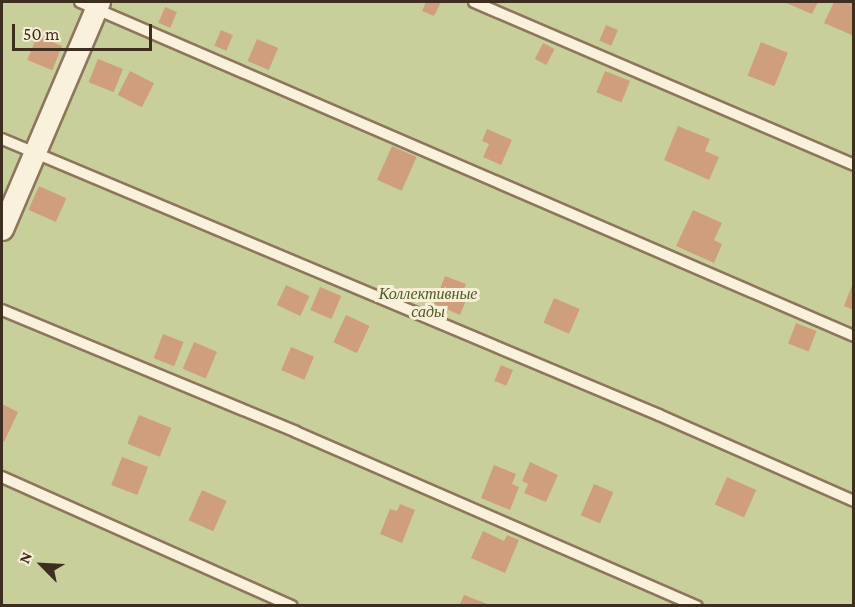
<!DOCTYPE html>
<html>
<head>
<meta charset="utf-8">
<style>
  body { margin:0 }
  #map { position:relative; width:855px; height:607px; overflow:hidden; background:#f0e4c8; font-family:"Crimson Pro",serif }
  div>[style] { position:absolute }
  .green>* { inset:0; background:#c9cf9b; transform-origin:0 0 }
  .building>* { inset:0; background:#cf9f7d; transform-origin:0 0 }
  .roads { filter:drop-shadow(2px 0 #8d765c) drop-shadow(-2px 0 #8d765c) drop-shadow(0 2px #8d765c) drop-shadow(0 -2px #8d765c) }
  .lane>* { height:10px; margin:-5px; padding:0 5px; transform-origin:5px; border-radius:5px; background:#faf1dc }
  .street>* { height:21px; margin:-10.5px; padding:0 10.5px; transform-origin:10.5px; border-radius:10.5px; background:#faf1dc }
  span { translate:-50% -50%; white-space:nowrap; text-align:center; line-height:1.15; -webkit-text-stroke:6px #f7eed8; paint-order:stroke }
  .park-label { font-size:16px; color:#4d5a26; font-style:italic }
  .frame { position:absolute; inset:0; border:3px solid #3d2e20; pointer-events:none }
  .north { position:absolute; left:12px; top:535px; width:60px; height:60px; -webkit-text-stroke:4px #f7eed8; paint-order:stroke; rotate:294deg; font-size:16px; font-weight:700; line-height:24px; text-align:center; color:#3d2e20 }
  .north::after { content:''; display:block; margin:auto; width:21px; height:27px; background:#3d2e20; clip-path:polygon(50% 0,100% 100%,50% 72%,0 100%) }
  .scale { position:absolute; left:12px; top:24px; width:140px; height:27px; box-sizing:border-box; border:3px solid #3d2e20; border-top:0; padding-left:8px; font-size:18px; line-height:21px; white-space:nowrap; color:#3d2e20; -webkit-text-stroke:4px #f7eed8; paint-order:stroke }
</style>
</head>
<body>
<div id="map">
  <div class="green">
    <i style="left:2px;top:2px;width:851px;height:603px"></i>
  </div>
  <div class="building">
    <i style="clip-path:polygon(426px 2px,441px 2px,434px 16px,422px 11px)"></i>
    <i style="clip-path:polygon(784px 2px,818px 2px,812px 14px)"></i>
    <i style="clip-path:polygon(834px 2px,854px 2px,854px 36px,824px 23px)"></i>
    <i style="left:165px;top:7px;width:13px;height:17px;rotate:23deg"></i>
    <i style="left:606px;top:25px;width:13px;height:17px;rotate:23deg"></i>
    <i style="left:221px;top:30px;width:13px;height:17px;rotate:23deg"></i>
    <i style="left:37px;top:36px;width:27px;height:26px;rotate:22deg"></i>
    <i style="left:257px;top:39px;width:23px;height:24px;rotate:23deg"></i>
    <i style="left:761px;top:42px;width:29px;height:36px;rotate:22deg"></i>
    <i style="left:543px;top:43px;width:13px;height:18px;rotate:27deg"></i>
    <i style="left:98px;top:59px;width:27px;height:25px;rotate:22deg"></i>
    <i style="left:130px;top:71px;width:27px;height:27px;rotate:27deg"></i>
    <i style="left:605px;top:71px;width:27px;height:23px;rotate:22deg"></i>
    <i style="clip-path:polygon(678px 126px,710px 139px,705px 151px,719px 157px,709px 180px,664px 160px)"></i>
    <i style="clip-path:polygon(487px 129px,512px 140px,501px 165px,483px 157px,489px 144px,482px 141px)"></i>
    <i style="left:392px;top:146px;width:27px;height:37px;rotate:24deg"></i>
    <i style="left:39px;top:186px;width:30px;height:26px;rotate:24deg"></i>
    <i style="clip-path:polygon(693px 210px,722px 223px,714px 240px,722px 244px,714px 263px,676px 246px)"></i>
    <i style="clip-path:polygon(445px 276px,466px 284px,461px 295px,467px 298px,460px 315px,434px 304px)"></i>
    <i style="clip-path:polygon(853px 283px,854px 283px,854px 310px,844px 306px)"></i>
    <i style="left:286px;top:285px;width:26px;height:22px;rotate:25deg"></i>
    <i style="left:320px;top:287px;width:23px;height:25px;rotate:23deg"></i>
    <i style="left:554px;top:298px;width:28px;height:27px;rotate:23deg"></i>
    <i style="left:346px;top:315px;width:26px;height:30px;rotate:25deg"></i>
    <i style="left:796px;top:323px;width:22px;height:22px;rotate:21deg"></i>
    <i style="left:163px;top:334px;width:22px;height:26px;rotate:21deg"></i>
    <i style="left:194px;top:342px;width:25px;height:29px;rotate:23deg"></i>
    <i style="left:291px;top:347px;width:25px;height:25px;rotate:23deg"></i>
    <i style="left:501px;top:365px;width:13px;height:17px;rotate:23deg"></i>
    <i style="clip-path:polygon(2px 404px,18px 412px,4px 442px,2px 441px)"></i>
    <i style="left:139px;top:415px;width:35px;height:31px;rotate:22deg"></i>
    <i style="left:122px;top:457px;width:28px;height:30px;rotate:21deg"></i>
    <i style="clip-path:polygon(530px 462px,558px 475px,546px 502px,524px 493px,528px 484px,522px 481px)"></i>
    <i style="clip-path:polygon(494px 465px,516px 474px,512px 484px,519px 487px,510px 510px,481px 498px)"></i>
    <i style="left:727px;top:477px;width:32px;height:30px;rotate:24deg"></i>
    <i style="left:594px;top:484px;width:21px;height:34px;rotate:23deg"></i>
    <i style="left:202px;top:490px;width:27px;height:33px;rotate:24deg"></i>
    <i style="clip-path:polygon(400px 504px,415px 510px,402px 543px,380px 534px,390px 509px,397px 511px)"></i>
    <i style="clip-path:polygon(483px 531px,504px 541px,507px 535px,519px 540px,505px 573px,471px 558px)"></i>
    <i style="clip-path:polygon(464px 595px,490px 605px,490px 606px,459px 606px)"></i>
  </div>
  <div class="roads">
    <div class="lane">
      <i style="left:80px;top:2px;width:843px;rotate:23.34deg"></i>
      <i style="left:474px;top:2px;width:413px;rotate:23.2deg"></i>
      <i style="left:2px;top:139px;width:713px;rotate:22.79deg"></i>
      <i style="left:659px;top:415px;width:213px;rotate:23.8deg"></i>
      <i style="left:2px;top:310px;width:318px;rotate:22.5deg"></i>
      <i style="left:296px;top:432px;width:437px;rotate:23.5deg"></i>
      <i style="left:2px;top:477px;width:317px;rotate:24deg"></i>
    </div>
    <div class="street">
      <i style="left:2px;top:229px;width:247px;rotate:-66.9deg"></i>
    </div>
  </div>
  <div class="park-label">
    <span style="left:428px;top:303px">Коллективные<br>сады</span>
  </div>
  <div class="frame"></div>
  <div class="north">N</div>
  <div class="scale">50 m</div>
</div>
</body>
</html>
